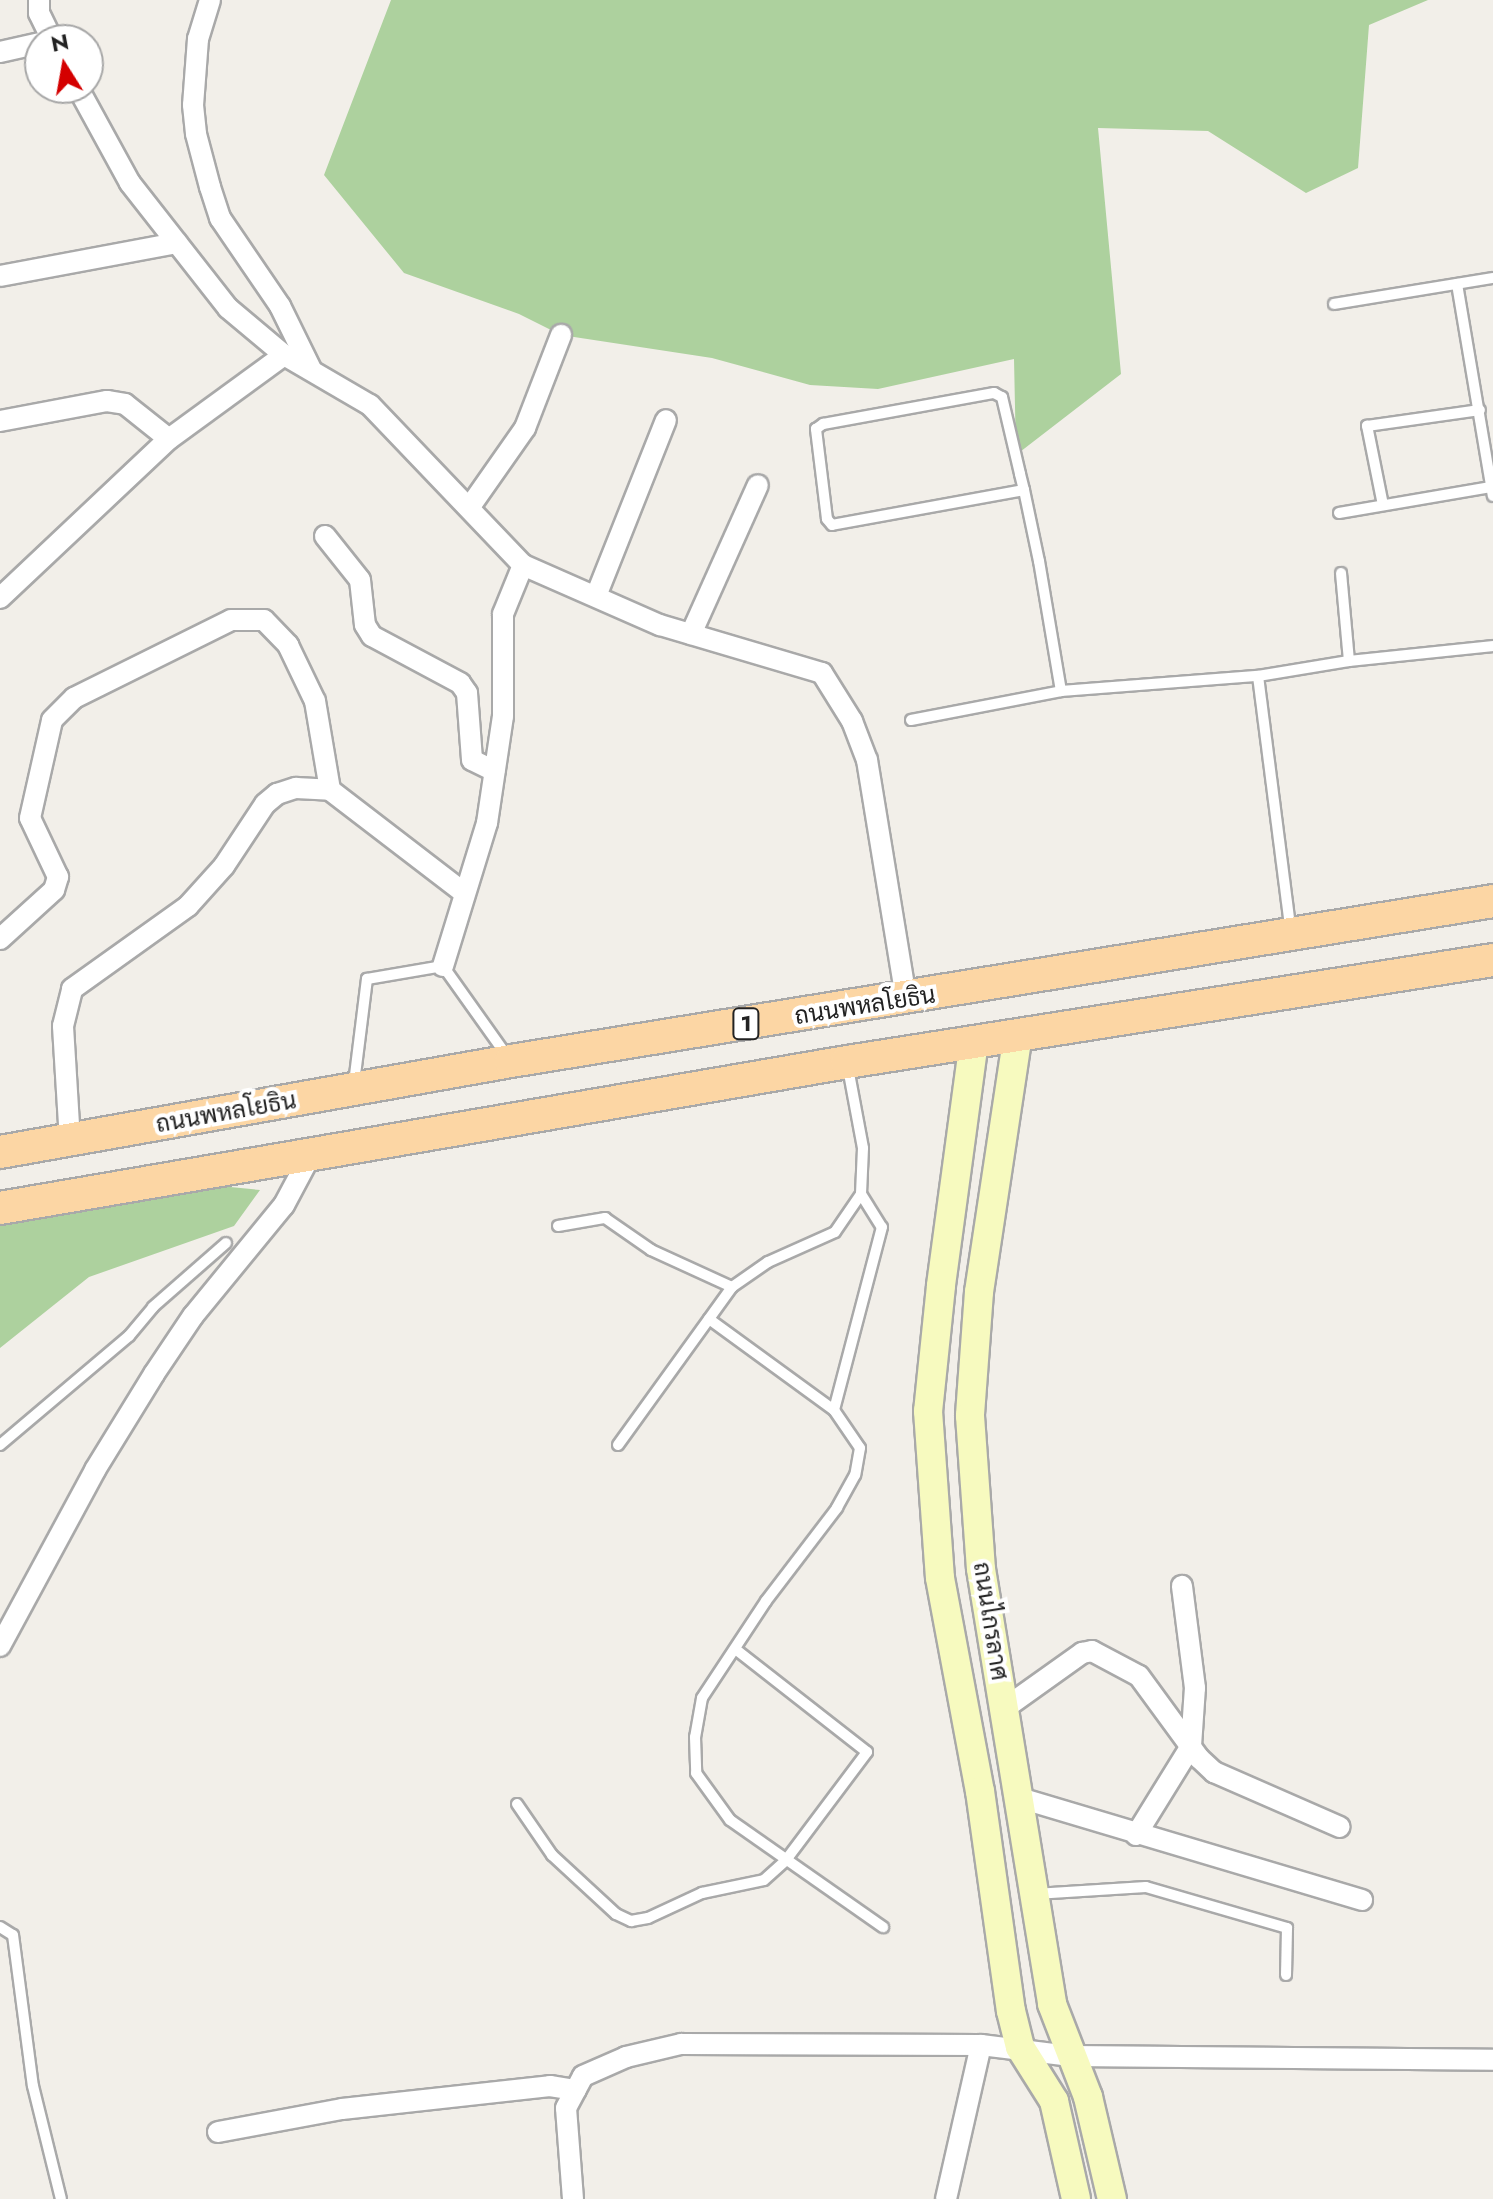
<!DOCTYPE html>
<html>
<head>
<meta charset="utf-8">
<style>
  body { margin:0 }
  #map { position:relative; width:1493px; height:2199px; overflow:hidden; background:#f2efe9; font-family:Jost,Sarabun,sans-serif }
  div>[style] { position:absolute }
  .forest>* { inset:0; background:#add19e }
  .roads { filter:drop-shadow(2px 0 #a9a9a9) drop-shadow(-2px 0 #a9a9a9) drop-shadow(0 2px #a9a9a9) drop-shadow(0 -2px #a9a9a9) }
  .lane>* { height:10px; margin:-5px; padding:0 5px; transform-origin:5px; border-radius:5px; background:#fff }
  .street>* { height:20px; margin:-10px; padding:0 10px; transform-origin:10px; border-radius:10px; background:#fff }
  .secondary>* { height:28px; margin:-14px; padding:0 14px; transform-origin:14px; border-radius:14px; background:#f7fabf }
  .primary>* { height:32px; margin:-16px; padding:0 16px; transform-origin:16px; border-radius:16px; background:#fcd6a4 }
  span { translate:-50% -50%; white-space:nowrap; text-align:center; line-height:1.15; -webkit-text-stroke:8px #fff; paint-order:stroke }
  .shield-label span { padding:2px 6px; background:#fff; border:2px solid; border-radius:6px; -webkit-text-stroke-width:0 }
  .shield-label { font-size:22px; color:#222; font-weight:700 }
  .street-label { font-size:24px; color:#222 }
  .north { position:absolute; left:24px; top:24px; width:80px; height:80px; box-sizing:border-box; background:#fff; border:2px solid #a7a7a7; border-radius:50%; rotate:349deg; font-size:22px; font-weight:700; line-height:32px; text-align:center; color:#222 }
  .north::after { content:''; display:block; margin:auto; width:28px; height:36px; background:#d40000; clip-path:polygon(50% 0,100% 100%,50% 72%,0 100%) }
</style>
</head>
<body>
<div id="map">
  <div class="forest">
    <i style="clip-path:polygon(391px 0,1428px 0,1369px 25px,1358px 168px,1306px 193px,1208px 131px,1098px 128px,1121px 374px,1016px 455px,1014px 359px,878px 389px,810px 385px,712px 358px,561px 335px,519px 314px,404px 273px,324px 175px)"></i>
    <i style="clip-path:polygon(220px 1186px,260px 1190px,234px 1226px,89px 1277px,0 1348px,0 1226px)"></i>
  </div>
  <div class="roads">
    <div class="lane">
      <i style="left:1457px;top:284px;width:215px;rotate:80.4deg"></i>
      <i style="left:1334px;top:304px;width:161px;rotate:-9.3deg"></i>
      <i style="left:1024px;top:490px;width:195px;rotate:169.7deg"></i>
      <i style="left:832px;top:525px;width:8px;rotate:-130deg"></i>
      <i style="left:827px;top:519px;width:91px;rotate:-97deg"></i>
      <i style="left:816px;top:429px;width:9px;rotate:-36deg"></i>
      <i style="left:823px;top:424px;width:174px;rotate:-10.3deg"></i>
      <i style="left:994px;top:393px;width:9px;rotate:27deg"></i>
      <i style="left:1002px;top:397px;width:79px;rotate:76.8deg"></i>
      <i style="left:1020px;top:474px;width:16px;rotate:76deg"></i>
      <i style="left:1024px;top:490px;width:73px;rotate:78.1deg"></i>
      <i style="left:1039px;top:561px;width:132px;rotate:80.4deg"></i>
      <i style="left:1383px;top:505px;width:81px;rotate:-101.4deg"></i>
      <i style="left:1367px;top:426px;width:114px;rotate:-8.1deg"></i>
      <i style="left:1339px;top:513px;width:154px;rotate:-9.7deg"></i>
      <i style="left:1341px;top:573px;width:88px;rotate:84.8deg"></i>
      <i style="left:1258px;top:676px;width:258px;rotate:82.7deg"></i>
      <i style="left:911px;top:720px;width:153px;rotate:-10.9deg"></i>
      <i style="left:1061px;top:691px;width:198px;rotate:-4.4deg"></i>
      <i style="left:1258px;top:676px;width:92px;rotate:-9.4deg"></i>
      <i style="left:1349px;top:661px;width:145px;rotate:-5.9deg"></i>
      <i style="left:354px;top:1083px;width:105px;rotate:-82.9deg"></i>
      <i style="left:367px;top:979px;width:77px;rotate:-9.7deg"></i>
      <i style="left:443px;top:966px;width:110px;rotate:54.6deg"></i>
      <i style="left:861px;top:1194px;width:39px;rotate:58deg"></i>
      <i style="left:882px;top:1227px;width:189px;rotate:104.7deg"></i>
      <i style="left:834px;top:1410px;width:46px;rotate:55.6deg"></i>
      <i style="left:860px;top:1448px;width:27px;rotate:100deg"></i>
      <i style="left:855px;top:1475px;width:38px;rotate:119deg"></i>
      <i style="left:837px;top:1508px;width:117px;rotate:127.4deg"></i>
      <i style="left:766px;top:1601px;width:116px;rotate:123.4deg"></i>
      <i style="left:702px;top:1698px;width:40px;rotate:100deg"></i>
      <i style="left:695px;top:1737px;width:36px;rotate:88deg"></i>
      <i style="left:696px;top:1773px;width:58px;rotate:54.1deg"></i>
      <i style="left:730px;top:1820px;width:187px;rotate:35deg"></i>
      <i style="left:558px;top:1226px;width:48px;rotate:-9.7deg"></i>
      <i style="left:605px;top:1218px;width:56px;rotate:34.8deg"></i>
      <i style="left:651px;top:1250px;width:89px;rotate:24.6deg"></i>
      <i style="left:709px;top:1319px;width:155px;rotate:36.1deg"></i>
      <i style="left:0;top:1445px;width:169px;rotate:-40.2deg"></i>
      <i style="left:129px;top:1336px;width:38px;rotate:-50deg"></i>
      <i style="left:153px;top:1307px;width:97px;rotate:-41.2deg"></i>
      <i style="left:618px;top:1445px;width:195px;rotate:-54.2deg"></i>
      <i style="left:732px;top:1287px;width:44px;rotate:-34.8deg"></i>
      <i style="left:768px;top:1262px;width:73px;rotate:-24.1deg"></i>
      <i style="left:835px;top:1232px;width:46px;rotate:-55.6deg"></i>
      <i style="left:861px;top:1194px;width:46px;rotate:-87.5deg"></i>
      <i style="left:863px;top:1148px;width:81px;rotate:-100.6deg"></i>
      <i style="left:517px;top:1804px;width:62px;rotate:55.5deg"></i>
      <i style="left:552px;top:1855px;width:87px;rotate:42.7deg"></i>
      <i style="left:616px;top:1914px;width:17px;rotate:25deg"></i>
      <i style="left:631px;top:1921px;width:17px;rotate:-10deg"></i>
      <i style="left:648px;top:1918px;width:60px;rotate:-24.8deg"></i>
      <i style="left:702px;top:1893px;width:63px;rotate:-11.8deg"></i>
      <i style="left:764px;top:1880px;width:30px;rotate:-42deg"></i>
      <i style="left:786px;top:1860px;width:135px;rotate:-53.1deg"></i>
      <i style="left:867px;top:1752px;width:167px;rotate:-142deg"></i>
      <i style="left:1035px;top:1894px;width:111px;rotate:-3.6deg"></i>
      <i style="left:1146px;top:1887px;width:147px;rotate:16.2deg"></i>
      <i style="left:1287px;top:1928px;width:47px;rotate:91.2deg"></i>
      <i style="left:0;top:1927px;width:15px;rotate:32deg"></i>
      <i style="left:13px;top:1935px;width:152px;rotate:82.5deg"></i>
      <i style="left:33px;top:2086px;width:116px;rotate:76.1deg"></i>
    </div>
    <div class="street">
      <i style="left:39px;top:0;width:13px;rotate:90deg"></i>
      <i style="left:39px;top:13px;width:30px;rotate:64deg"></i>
      <i style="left:210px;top:0;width:41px;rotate:107.1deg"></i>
      <i style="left:198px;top:39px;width:66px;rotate:94.3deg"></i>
      <i style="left:193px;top:105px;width:29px;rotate:84deg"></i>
      <i style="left:196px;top:134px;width:55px;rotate:75.2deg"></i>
      <i style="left:210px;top:187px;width:33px;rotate:72deg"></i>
      <i style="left:220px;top:218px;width:107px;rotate:55.7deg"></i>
      <i style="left:280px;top:306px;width:70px;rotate:63.8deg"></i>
      <i style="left:0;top:52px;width:41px;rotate:-12.7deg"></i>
      <i style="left:78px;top:88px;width:108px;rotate:61.3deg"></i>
      <i style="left:130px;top:183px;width:159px;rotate:51.9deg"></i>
      <i style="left:228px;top:308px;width:73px;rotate:40deg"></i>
      <i style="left:284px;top:355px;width:99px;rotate:30.2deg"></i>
      <i style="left:370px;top:405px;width:221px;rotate:46.3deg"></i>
      <i style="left:523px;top:565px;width:150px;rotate:23.7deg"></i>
      <i style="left:660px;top:625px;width:169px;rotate:16.5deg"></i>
      <i style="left:822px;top:673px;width:57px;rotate:58deg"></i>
      <i style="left:852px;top:721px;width:42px;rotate:69deg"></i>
      <i style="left:867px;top:760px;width:242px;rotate:80.7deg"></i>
      <i style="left:0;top:276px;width:180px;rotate:-10.6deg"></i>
      <i style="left:0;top:421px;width:109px;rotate:-10.6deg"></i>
      <i style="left:107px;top:401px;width:18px;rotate:9deg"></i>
      <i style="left:125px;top:404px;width:56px;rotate:38.5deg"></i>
      <i style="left:469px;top:508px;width:98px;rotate:-55deg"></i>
      <i style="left:525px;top:428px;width:100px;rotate:-68.8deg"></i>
      <i style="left:325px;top:536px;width:56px;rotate:51.5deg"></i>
      <i style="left:360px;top:580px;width:45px;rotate:83.7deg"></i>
      <i style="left:365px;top:625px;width:13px;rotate:58deg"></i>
      <i style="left:372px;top:636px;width:100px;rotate:28.1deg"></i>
      <i style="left:460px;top:683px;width:12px;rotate:55deg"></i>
      <i style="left:467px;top:693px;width:67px;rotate:85.7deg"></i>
      <i style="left:472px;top:760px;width:25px;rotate:26deg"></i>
      <i style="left:596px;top:596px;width:189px;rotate:-68.3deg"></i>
      <i style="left:0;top:598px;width:232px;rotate:-43.3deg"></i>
      <i style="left:169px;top:439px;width:142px;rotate:-36.1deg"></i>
      <i style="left:691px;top:634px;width:163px;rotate:-65.8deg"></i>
      <i style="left:0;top:939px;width:73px;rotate:-42.2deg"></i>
      <i style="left:54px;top:890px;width:14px;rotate:-73deg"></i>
      <i style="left:58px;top:877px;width:65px;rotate:-115.4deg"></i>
      <i style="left:30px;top:818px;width:100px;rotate:-77.3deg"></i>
      <i style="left:52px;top:720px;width:31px;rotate:-45deg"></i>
      <i style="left:74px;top:698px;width:175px;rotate:-26.4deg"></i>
      <i style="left:231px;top:620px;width:33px"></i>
      <i style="left:264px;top:620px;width:35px;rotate:46deg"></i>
      <i style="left:288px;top:645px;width:62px;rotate:64.3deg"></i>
      <i style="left:315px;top:701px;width:90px;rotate:80.4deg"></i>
      <i style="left:443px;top:966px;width:150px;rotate:-72.9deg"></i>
      <i style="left:487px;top:823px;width:108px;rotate:-81.5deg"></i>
      <i style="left:503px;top:716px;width:102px;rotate:-90deg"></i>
      <i style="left:503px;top:614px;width:53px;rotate:-67.8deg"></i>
      <i style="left:70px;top:1141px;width:115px;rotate:-93.5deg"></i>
      <i style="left:63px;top:1026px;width:38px;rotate:-76deg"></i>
      <i style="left:72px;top:989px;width:143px;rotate:-35.6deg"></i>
      <i style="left:188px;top:906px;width:54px;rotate:-48deg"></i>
      <i style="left:224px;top:866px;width:74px;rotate:-56.5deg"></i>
      <i style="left:265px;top:804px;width:16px;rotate:-40deg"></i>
      <i style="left:277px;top:794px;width:20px;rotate:-18deg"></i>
      <i style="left:296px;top:788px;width:34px;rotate:3deg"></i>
      <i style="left:330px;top:790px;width:169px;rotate:37.5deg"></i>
      <i style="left:0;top:1646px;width:200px;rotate:-61.6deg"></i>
      <i style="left:95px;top:1470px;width:113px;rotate:-58.4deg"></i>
      <i style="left:154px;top:1374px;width:70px;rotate:-56.1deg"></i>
      <i style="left:193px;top:1316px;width:144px;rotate:-50.7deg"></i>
      <i style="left:284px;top:1205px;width:53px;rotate:-62deg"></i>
      <i style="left:1005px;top:1708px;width:95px;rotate:-35.5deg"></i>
      <i style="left:1082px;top:1653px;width:10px;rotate:-11deg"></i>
      <i style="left:1092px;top:1651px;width:53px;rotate:28deg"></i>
      <i style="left:1139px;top:1676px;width:102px;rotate:53.8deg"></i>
      <i style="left:1199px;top:1758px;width:21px;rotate:43deg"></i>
      <i style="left:1214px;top:1772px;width:137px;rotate:23.6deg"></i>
      <i style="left:1020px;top:1798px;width:357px;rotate:16.6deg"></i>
      <i style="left:1136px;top:1835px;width:105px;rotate:-58.3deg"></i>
      <i style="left:1191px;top:1746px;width:58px;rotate:-86.1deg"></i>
      <i style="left:1195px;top:1688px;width:103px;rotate:-97.3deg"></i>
      <i style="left:218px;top:2132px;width:126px;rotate:-10.5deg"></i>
      <i style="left:342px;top:2109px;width:209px;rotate:-6.3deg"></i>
      <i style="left:550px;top:2086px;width:26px;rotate:9deg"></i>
      <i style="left:573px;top:2199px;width:91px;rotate:-94.4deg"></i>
      <i style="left:566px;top:2108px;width:36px;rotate:-62deg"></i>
      <i style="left:583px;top:2076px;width:47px;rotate:-23.8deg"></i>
      <i style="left:626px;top:2057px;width:57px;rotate:-13.3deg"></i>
      <i style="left:681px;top:2044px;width:300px;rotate:0.2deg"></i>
      <i style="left:981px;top:2045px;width:91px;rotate:7deg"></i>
      <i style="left:1071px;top:2056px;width:422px;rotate:0.5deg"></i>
      <i style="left:946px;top:2199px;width:158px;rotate:-77.2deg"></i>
    </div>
    <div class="secondary">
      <i style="left:1018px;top:1034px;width:261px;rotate:98.6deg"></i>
      <i style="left:979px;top:1292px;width:124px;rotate:94.2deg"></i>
      <i style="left:970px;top:1416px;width:153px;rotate:85.9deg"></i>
      <i style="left:981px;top:1569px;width:441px;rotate:80.7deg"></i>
      <i style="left:1052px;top:2004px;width:100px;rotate:68.8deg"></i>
      <i style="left:1088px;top:2097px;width:105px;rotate:76.8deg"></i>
      <i style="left:974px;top:1041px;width:247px;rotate:97.7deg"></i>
      <i style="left:941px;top:1286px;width:126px;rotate:95.9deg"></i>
      <i style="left:928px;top:1411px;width:167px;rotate:85.9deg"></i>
      <i style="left:940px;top:1578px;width:217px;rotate:79.4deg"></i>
      <i style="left:980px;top:1791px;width:222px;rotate:82deg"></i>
      <i style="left:1011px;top:2011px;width:37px;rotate:76deg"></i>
      <i style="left:1020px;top:2047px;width:64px;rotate:57.8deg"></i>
      <i style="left:1054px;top:2101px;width:100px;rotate:77.3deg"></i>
    </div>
    <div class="primary">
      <i style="left:0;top:1152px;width:519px;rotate:-10.1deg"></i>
      <i style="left:511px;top:1061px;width:995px;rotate:-9.25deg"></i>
      <i style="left:0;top:1208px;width:859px;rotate:-9.78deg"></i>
      <i style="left:847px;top:1062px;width:654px;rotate:-8.97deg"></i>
    </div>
  </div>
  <div class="shield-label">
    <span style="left:746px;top:1024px">1</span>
  </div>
  <div class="street-label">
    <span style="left:865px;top:1005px;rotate:-9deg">ถนนพหลโยธิน</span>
    <span style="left:226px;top:1112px;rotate:-10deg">ถนนพหลโยธิน</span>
    <span style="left:991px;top:1621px;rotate:81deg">ถนนไกรลาศ</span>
  </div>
  <div class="north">N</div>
</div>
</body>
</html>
